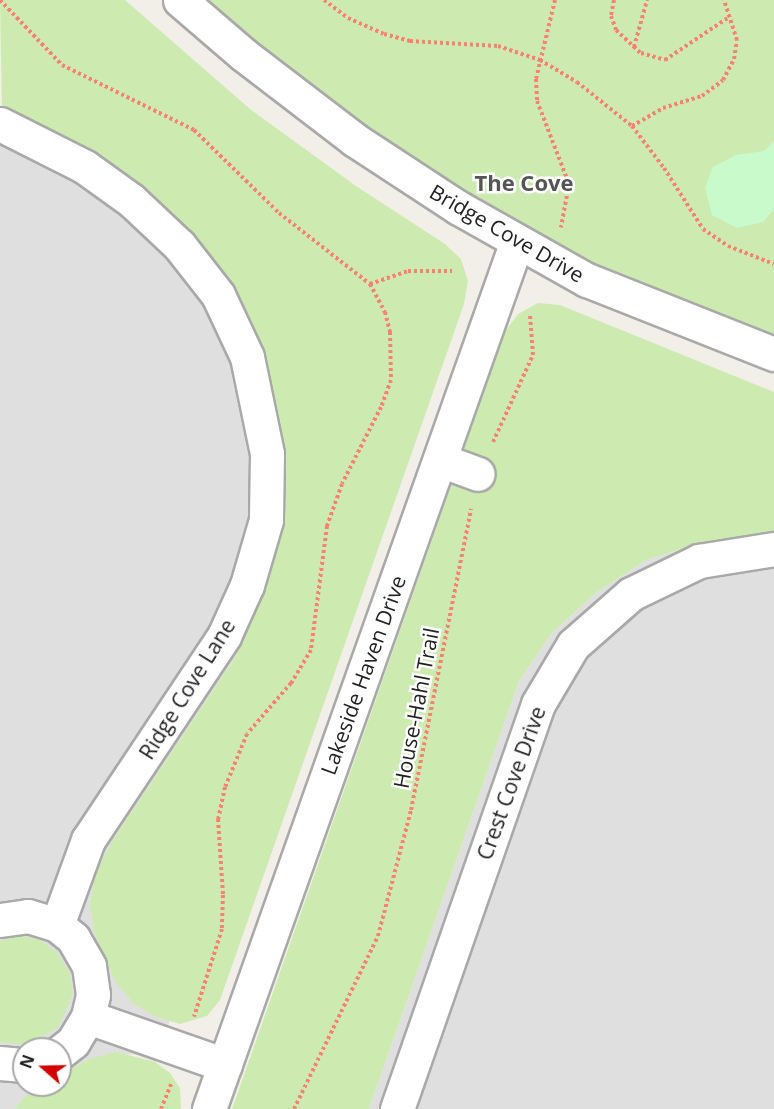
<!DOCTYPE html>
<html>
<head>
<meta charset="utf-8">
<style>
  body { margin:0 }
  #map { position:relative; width:774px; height:1109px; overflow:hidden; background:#f2efe9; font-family:"Open Sans",sans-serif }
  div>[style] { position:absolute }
  .residential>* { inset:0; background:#e0dfdf }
  .grass>* { inset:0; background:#cdebb0 }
  .park>* { inset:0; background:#c8facc }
  .path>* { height:4px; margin-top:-2px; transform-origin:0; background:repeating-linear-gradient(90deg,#fa8072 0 3px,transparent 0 6px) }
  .roads { filter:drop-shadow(2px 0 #a9a9a9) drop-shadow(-2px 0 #a9a9a9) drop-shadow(0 2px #a9a9a9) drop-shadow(0 -2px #a9a9a9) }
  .minor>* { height:33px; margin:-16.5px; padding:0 16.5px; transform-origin:16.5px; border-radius:16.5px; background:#fff }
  span { translate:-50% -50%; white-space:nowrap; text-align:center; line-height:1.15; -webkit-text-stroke:5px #fff; paint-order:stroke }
  .street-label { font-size:21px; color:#222 }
  .neighbourhood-label { font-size:22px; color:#555; font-weight:700 }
  .north { position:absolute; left:12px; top:1037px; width:60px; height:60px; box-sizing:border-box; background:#fff; border:2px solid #a7a7a7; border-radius:50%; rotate:290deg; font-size:16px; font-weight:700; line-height:24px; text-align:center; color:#222 }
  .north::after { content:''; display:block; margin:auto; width:21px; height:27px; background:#d40000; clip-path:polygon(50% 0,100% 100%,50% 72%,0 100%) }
</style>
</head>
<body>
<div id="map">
  <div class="residential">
    <i style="clip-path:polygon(0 105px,23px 123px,68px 142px,133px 180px,182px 228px,235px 292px,261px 346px,280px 419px,285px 492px,276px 552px,261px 601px,234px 659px,113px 840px,94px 932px,106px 954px,154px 1016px,170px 1020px,156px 1062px,134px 1054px,89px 1059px,60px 1075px,60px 1049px,24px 1049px,24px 1085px,43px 1085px,23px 1098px,15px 1109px,0 1109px)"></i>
    <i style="clip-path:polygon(761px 533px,774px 534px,774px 1109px,369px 1109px,519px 681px,552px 633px,597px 592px,646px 560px,701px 543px)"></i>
  </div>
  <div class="grass">
    <i style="clip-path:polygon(0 0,125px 0,250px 109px,356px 186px,445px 244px,461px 259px,468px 281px,464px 304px,220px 1000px,207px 1016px,180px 1024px,154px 1016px,133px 1003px,116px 983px,94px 932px,90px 904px,95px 874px,113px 840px,234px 659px,261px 601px,276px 552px,285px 492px,280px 419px,261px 346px,235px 292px,182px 228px,133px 180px,2px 108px)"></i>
    <i style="clip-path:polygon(198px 0,774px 0,774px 342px,566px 255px,412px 164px)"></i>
    <i style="clip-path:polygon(538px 303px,560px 305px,774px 392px,774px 534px,701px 543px,646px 560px,597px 592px,552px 633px,519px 681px,369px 1109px,232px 1109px,505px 332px,518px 314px)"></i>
    <i style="clip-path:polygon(17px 935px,40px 940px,57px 952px,70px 973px,73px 994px,58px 1028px,25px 1045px,0 1042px,0 941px)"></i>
    <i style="clip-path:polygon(116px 1052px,155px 1062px,170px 1073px,180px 1088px,181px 1109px,15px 1109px,23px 1098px,43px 1085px,60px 1085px,60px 1075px,89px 1059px)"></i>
  </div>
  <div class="park">
    <i style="clip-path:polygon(774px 141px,774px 209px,763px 222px,737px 228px,712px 215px,705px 188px,713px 167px,736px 155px,764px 151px)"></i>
  </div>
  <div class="path">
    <i style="left:0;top:0;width:90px;rotate:46.4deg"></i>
    <i style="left:62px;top:65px;width:147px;rotate:26.2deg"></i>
    <i style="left:194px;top:130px;width:119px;rotate:44.3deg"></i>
    <i style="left:279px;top:213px;width:115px;rotate:38deg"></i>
    <i style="left:370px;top:284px;width:32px;rotate:62deg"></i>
    <i style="left:385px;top:312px;width:21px;rotate:76deg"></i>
    <i style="left:390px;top:332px;width:48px;rotate:88.8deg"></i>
    <i style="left:391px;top:380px;width:29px;rotate:110deg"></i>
    <i style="left:381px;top:407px;width:86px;rotate:116.9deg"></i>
    <i style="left:342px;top:484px;width:45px;rotate:109.7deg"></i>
    <i style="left:327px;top:526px;width:125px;rotate:97.4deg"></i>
    <i style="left:311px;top:650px;width:39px;rotate:121deg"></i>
    <i style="left:291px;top:683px;width:67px;rotate:130.8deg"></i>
    <i style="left:247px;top:734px;width:57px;rotate:112.5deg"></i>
    <i style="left:225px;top:787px;width:33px;rotate:102deg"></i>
    <i style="left:218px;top:819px;width:76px;rotate:86.2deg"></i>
    <i style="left:223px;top:895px;width:34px;rotate:92deg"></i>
    <i style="left:222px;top:929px;width:92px;rotate:107.7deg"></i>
    <i style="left:324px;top:0;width:30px;rotate:37deg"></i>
    <i style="left:348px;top:18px;width:39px;rotate:24deg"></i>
    <i style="left:384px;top:34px;width:27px;rotate:15deg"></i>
    <i style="left:410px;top:41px;width:88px;rotate:3.3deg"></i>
    <i style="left:498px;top:46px;width:44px;rotate:18.4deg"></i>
    <i style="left:540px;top:60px;width:43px;rotate:30.7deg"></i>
    <i style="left:577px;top:82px;width:70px;rotate:38.7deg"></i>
    <i style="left:632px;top:126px;width:53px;rotate:52.7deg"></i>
    <i style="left:664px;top:168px;width:72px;rotate:57.4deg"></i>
    <i style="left:703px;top:229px;width:30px;rotate:34deg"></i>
    <i style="left:728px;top:246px;width:49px;rotate:21.4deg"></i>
    <i style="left:555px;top:0;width:81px;rotate:103.5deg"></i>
    <i style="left:536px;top:79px;width:22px;rotate:87deg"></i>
    <i style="left:537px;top:101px;width:89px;rotate:68.9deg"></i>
    <i style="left:569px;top:184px;width:44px;rotate:100.5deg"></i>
    <i style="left:614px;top:0;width:16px;rotate:101deg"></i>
    <i style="left:611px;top:16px;width:15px;rotate:70deg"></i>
    <i style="left:616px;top:30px;width:34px;rotate:43deg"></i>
    <i style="left:641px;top:53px;width:25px;rotate:16deg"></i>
    <i style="left:665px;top:60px;width:77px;rotate:-33.9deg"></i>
    <i style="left:634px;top:47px;width:49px;rotate:-74.5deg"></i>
    <i style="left:632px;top:126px;width:36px;rotate:-30deg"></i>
    <i style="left:663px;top:108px;width:41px;rotate:-17.1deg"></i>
    <i style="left:702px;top:96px;width:26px;rotate:-37deg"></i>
    <i style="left:723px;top:80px;width:24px;rotate:-62deg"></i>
    <i style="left:734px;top:59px;width:19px;rotate:-81deg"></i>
    <i style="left:737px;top:40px;width:42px;rotate:-108deg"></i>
    <i style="left:370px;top:284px;width:40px;rotate:-18.9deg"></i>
    <i style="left:408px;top:271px;width:44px"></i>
    <i style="left:493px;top:442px;width:96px;rotate:-65.3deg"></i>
    <i style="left:533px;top:355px;width:40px;rotate:-94.3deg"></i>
    <i style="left:161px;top:1109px;width:27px;rotate:-68deg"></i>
    <i style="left:294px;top:1109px;width:192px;rotate:-64.1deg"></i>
    <i style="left:378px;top:936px;width:130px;rotate:-75.3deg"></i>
    <i style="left:411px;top:810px;width:307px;rotate:-78.7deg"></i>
  </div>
  <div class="roads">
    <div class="minor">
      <i style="left:180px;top:0;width:84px;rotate:40.7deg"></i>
      <i style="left:244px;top:55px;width:140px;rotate:37.4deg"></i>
      <i style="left:355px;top:140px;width:124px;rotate:33.2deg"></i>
      <i style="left:459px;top:208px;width:147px;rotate:29.4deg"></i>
      <i style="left:587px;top:280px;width:201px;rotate:21.6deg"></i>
      <i style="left:0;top:124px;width:95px;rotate:26.8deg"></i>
      <i style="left:85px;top:167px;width:57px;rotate:35.7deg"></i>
      <i style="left:131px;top:200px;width:66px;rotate:43.2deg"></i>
      <i style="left:179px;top:245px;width:63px;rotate:52deg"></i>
      <i style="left:218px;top:295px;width:68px;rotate:64.9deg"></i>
      <i style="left:247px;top:357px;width:99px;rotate:78.3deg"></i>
      <i style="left:267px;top:454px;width:66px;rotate:90.9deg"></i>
      <i style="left:266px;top:520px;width:68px;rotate:106.3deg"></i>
      <i style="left:247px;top:585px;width:56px;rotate:114.3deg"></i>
      <i style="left:224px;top:636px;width:245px;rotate:123.7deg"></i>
      <i style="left:88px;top:840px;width:90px;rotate:110deg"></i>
      <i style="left:440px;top:460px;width:40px;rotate:20.2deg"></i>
      <i style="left:0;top:920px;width:28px;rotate:-8deg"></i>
      <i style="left:28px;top:916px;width:30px;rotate:17deg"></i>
      <i style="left:57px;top:925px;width:21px;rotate:39deg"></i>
      <i style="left:73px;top:938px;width:32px;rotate:60deg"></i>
      <i style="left:89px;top:966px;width:29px;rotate:82deg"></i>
      <i style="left:93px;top:995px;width:23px;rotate:103deg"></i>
      <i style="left:88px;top:1017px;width:29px;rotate:121deg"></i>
      <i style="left:73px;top:1042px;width:16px;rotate:142deg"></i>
      <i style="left:88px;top:1017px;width:145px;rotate:19.3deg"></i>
      <i style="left:0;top:1063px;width:24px;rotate:5deg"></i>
      <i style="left:209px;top:1109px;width:921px;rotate:-70.46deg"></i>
      <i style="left:397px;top:1109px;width:429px;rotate:-70.8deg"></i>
      <i style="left:538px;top:704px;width:69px;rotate:-59.3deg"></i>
      <i style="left:573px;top:645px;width:77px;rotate:-41.3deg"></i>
      <i style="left:631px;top:594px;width:76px;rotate:-25.9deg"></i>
      <i style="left:699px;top:561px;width:76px;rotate:-9.1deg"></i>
    </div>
  </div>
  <div class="street-label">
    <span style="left:507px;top:233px;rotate:30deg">Bridge Cove Drive</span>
    <span style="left:363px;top:675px;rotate:-70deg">Lakeside Haven Drive</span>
    <span style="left:187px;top:689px;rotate:-58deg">Ridge Cove Lane</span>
    <span style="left:416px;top:708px;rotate:-79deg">House-Hahl Trail</span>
    <span style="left:511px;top:783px;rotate:-70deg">Crest Cove Drive</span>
  </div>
  <div class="neighbourhood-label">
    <span style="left:524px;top:183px">The Cove</span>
  </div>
  <div class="north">N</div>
</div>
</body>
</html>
